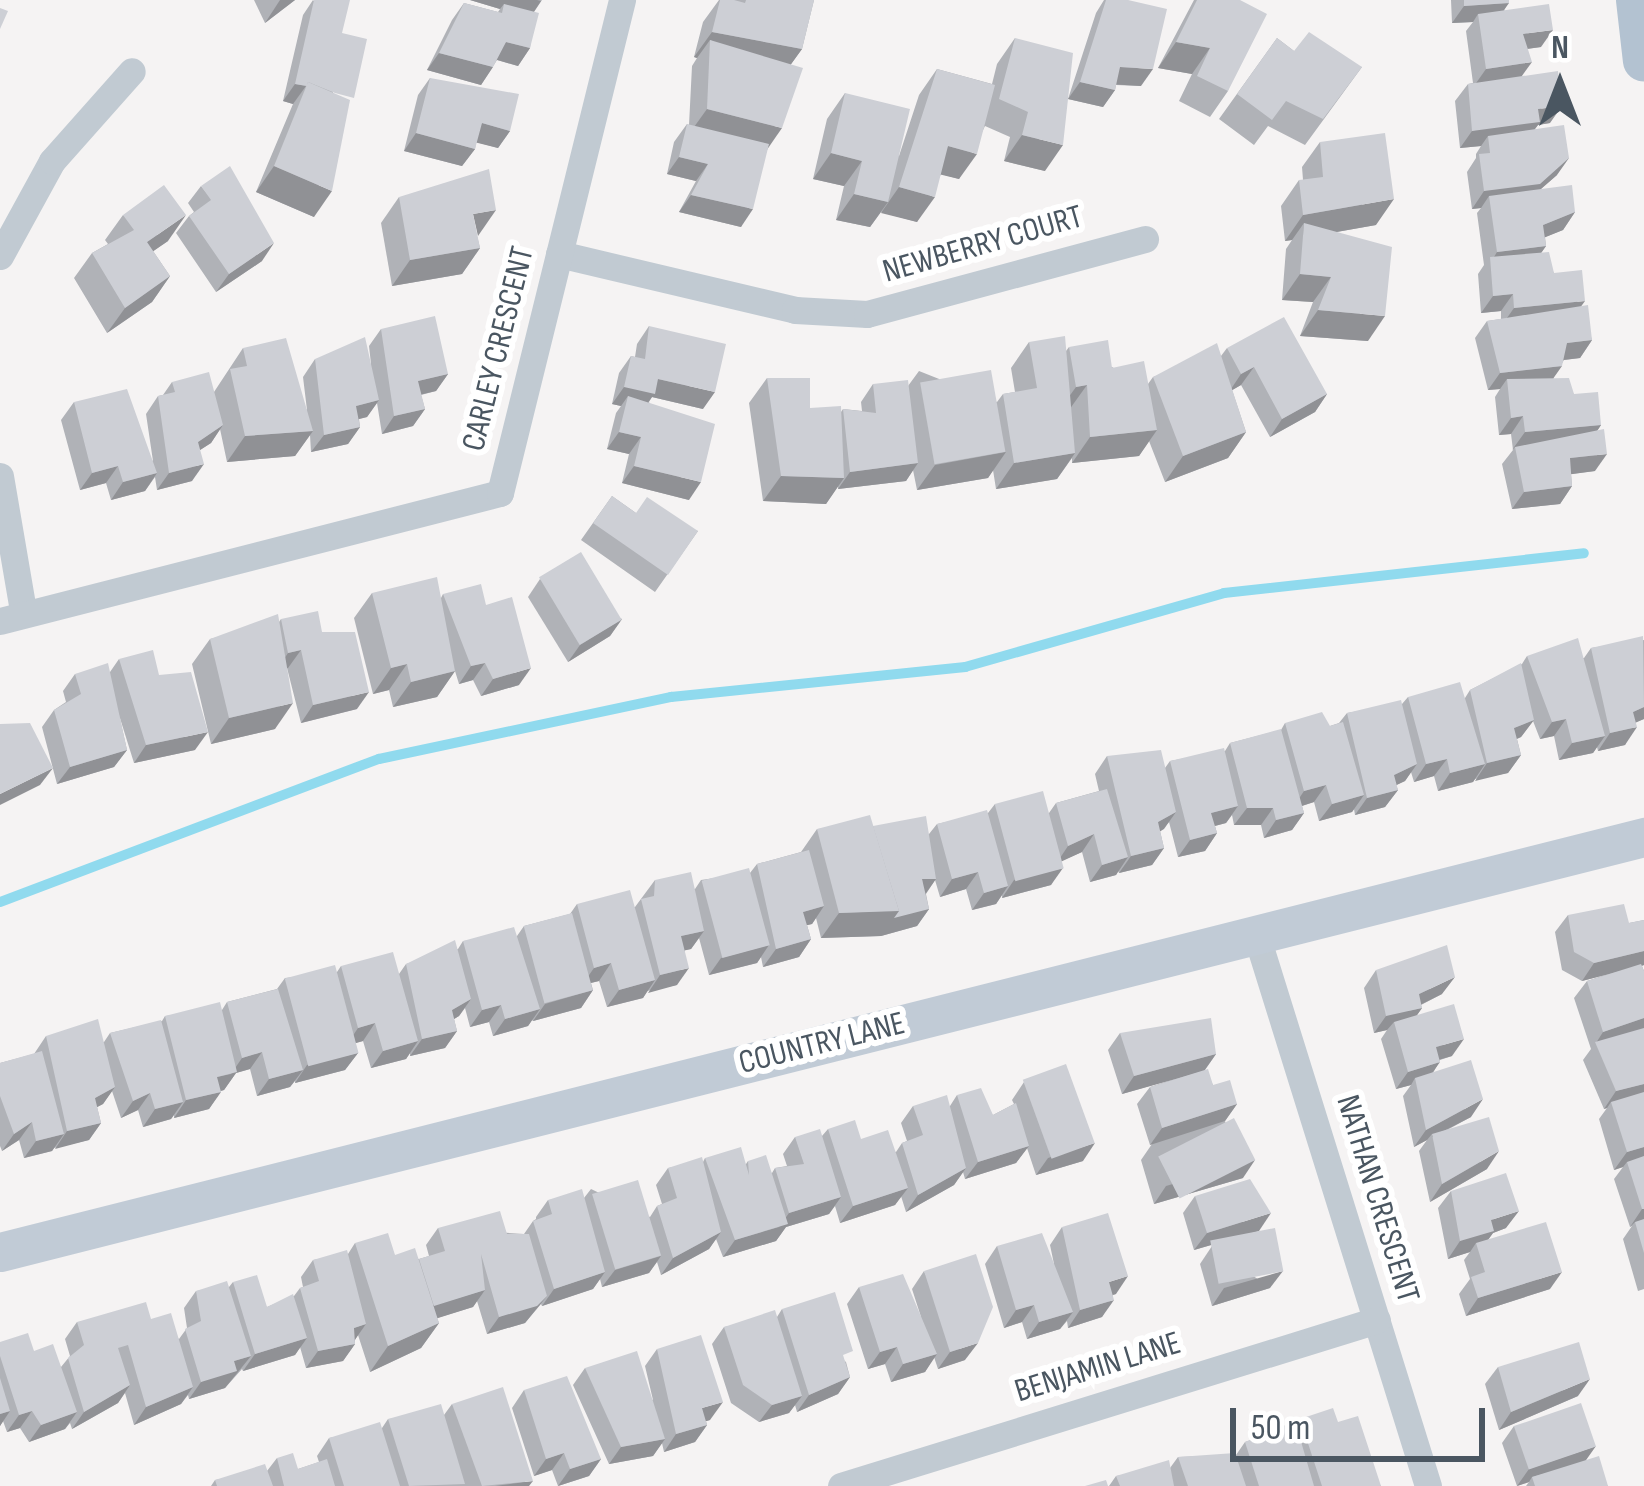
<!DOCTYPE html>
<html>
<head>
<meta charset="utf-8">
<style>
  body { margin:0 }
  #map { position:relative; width:1644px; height:1486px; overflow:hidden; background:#f5f3f3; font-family:"Sofia Sans Condensed",sans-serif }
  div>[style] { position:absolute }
  .stream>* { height:10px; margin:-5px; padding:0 5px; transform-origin:5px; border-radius:5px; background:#90daee }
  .street>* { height:27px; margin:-13.5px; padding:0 13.5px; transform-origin:13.5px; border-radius:13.5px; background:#c1cad2 }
  .secondary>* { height:39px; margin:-19.5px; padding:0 19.5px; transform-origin:19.5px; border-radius:19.5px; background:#c1cbd6 }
  .primary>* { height:42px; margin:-21px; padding:0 21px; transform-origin:21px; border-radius:21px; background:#b3c2d1 }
  .wall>* { inset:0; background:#b0b2b7 }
  .shaded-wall>* { inset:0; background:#909195 }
  .building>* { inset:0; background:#cdcfd5; transform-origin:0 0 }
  span { translate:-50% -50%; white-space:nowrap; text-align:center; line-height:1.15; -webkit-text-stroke:12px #fff; paint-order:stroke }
  .street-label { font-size:33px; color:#4a5661 }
  .north { position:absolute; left:1500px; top:24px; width:120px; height:120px; -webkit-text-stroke:9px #fff; paint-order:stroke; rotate:0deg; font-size:33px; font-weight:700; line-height:48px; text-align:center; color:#4a5661 }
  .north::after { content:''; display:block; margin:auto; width:42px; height:54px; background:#4a5661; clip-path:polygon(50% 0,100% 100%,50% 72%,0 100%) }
  .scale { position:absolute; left:1230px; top:1408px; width:255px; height:54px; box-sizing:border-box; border:6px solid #4a5661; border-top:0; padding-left:15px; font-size:36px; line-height:42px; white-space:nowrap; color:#4a5661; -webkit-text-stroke:9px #fff; paint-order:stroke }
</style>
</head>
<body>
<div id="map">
  <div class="stream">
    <i style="left:0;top:902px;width:405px;rotate:-20.7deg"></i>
    <i style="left:379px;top:759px;width:299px;rotate:-12deg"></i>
    <i style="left:671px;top:697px;width:296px;rotate:-5.8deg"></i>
    <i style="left:965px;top:667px;width:269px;rotate:-15.9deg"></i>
    <i style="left:1224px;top:593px;width:362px;rotate:-6.3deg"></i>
  </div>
  <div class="street">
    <i style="left:559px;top:254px;width:243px;rotate:13.3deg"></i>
    <i style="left:795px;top:310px;width:72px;rotate:3.2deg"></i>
    <i style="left:867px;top:314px;width:288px;rotate:-15.1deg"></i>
    <i style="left:0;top:256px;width:108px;rotate:-61.3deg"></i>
    <i style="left:52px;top:161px;width:120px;rotate:-48.4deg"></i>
    <i style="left:0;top:476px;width:136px;rotate:80.3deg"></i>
    <i style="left:0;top:621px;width:516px;rotate:-14.36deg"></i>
    <i style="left:500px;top:493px;width:508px;rotate:-76.1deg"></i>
    <i style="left:1256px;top:934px;width:578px;rotate:72.69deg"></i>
    <i style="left:841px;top:1486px;width:561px;rotate:-17.21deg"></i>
  </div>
  <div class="secondary">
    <i style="left:0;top:1252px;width:1696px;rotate:-14.17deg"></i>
  </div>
  <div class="primary">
    <i style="left:1637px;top:0;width:61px;rotate:83.5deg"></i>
  </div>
  <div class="wall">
    <i style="clip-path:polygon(254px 0,295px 0,265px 23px)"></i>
    <i style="clip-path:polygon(313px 0,342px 33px,314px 217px,256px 192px,293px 104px,283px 101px,303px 15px)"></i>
    <i style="clip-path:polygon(470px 0,542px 0,534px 12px,530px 48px,518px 66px,497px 60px,481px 85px,427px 70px,452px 20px,464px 3px,498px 12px,500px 9px)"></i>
    <i style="clip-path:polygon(719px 0,814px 0,802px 49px,791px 64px,768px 147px,741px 227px,679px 212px,696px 181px,667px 174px,674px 142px,687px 124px,689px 125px,692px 66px,697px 58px,694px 57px,703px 22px)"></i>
    <i style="clip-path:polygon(1104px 0,1128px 0,1141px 86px,1116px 85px,1115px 90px,1103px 107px,1068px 99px,1096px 13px)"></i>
    <i style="clip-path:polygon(1194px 0,1240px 0,1228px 91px,1210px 117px,1179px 101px,1192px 74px,1158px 68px)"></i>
    <i style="clip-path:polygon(1451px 0,1516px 0,1509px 0,1504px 10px,1541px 47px,1527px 49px,1522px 76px,1550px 123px,1538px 125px,1535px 129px,1557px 175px,1541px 189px,1575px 212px,1563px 230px,1545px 237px,1546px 246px,1541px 253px,1554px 273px,1581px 306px,1592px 340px,1580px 358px,1564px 360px,1553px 378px,1574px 394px,1601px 425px,1597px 431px,1595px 471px,1571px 474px,1572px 486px,1560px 504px,1512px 509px,1502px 464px,1513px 450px,1511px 434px,1499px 435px,1495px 397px,1500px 389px,1488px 390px,1475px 338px,1487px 321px,1501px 319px,1501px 311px,1481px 313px,1478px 274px,1484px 265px,1477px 213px,1481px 208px,1472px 209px,1467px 172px,1476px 158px,1476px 154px,1481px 146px,1460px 148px,1455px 101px,1468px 84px,1473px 83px,1466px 31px,1473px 22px,1452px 23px)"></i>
    <i style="clip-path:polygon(1015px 38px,1045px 171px,1004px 161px,1010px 137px,985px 126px,959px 179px,941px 174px,917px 222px,881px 212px,870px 227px,836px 220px,844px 186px,813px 179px,827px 119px,845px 93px,899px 156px,919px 95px,937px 69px,992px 84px,997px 64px)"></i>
    <i style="clip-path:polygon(1277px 38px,1294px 51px,1362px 67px,1305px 145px,1268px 126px,1254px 145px,1219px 119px)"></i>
    <i style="clip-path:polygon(430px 78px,510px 131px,498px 148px,476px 142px,475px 149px,462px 166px,404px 151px,418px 95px)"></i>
    <i style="clip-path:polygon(1320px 142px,1376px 225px,1336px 232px,1368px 341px,1300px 336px,1313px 302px,1282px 300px,1286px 249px,1292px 240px,1285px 241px,1281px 206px,1299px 180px,1303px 180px,1302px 167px)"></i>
    <i style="clip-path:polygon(201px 186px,262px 261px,216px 292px,176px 233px,189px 216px,194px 212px,188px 203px)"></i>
    <i style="clip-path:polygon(399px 197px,477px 236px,480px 248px,462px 274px,392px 286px,381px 223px)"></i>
    <i style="clip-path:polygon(123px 215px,168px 241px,153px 251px,170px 276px,152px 302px,107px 333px,74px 278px,92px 253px,108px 244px,105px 240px)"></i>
    <i style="clip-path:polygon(649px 326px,703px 409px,652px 397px,649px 402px,689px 500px,622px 483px,629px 454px,607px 449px,616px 413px,621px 406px,612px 404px,619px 373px,631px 356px,635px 357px,637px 344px)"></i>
    <i style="clip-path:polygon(381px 329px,448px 374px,436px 391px,421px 395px,425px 409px,413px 426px,382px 434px,377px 403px,367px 417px,359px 419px,360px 427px,348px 444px,311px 452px,310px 435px,295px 456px,227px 462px,220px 429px,211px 443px,200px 450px,192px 481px,157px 490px,155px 477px,145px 491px,111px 500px,106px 483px,80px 490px,61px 420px,74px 402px,153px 461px,146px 414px,158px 396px,163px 395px,172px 382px,214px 392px,243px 348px,307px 410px,303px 377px,315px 359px,371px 364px,369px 346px)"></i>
    <i style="clip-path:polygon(1029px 342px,1066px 351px,1069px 347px,1148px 384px,1153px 377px,1221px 356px,1227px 348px,1327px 394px,1315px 412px,1270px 437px,1241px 385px,1232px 390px,1246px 432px,1228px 458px,1165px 482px,1149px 441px,1139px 456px,1072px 463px,1072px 458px,1057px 479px,996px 489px,993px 470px,988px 478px,917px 490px,913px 470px,906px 481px,838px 489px,838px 486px,826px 504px,763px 501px,749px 403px,767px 378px,810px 408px,841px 412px,843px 409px,862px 411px,861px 402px,873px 384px,908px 386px,919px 371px,997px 402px,1003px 394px,1015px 392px,1011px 368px)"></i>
    <i style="clip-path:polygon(612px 496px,636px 513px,698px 531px,655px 592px,581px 540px)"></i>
    <i style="clip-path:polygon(540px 579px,622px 619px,610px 636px,568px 662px,528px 597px)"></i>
    <i style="clip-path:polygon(372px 593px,441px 598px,443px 594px,486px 605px,519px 685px,481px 696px,473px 680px,459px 684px,455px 671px,437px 697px,393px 707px,389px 690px,373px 694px,354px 618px)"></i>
    <i style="clip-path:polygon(281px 619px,322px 632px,357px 709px,301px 723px,287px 668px,275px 729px,211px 744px,192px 664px,210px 639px,279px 622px)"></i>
    <i style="clip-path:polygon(1644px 640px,1644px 719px,1636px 722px,1625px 745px,1598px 751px,1597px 747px,1593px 753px,1559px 760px,1554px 736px,1540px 739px,1533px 721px,1521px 737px,1517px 739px,1521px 755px,1508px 773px,1475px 779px,1473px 782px,1438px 791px,1434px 776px,1414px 782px,1411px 772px,1405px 781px,1396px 785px,1398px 790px,1385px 807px,1355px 815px,1354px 809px,1352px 812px,1319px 821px,1314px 802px,1302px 806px,1304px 813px,1292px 830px,1264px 838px,1261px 825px,1234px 825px,1232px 815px,1226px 823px,1215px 826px,1217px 833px,1205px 851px,1178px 857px,1169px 822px,1160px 831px,1164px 848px,1152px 865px,1119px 873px,1118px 871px,1116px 875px,1090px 882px,1082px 852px,1061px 861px,1051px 885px,1002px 898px,1002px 895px,996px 904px,972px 910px,966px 889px,940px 897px,935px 880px,926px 894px,929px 909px,917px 926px,881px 936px,821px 938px,816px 918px,812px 924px,807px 925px,811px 939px,799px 957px,763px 967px,761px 957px,757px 963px,709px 975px,699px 938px,691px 949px,685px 950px,677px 985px,647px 991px,643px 998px,607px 1007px,599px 981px,591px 983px,593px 990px,581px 1008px,533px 1021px,532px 1020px,528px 1026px,493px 1036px,489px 1022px,470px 1027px,465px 1008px,459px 1016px,454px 1019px,457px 1031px,445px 1048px,410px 1056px,410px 1053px,406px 1059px,371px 1068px,363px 1041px,355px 1043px,358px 1053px,345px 1070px,295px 1083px,295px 1081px,290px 1087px,257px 1096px,250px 1069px,236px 1073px,224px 1090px,221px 1091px,209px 1109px,174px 1118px,174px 1115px,171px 1119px,143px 1127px,138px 1110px,121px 1118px,112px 1091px,103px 1104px,97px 1107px,101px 1123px,89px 1140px,54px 1148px,52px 1151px,24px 1158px,19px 1140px,2px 1151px,0 1146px,0 1063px,34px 1054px,46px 1036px,104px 1042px,110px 1033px,162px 1021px,165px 1016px,222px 1010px,227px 1002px,277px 989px,285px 978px,337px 972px,341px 966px,399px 974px,406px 964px,458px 949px,463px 941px,517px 936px,524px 926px,570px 914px,577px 904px,635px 907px,655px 880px,695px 889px,701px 880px,750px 873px,757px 864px,801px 852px,817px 829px,873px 826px,929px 834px,937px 824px,988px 813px,995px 804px,1049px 813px,1056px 803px,1099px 791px,1095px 774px,1107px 756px,1165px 768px,1170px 761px,1225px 751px,1230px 743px,1281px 730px,1285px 723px,1330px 726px,1339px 723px,1347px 713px,1402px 704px,1408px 697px,1465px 698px,1470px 690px,1522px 664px,1527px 656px,1584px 658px,1591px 648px)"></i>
    <i style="clip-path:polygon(119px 659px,195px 750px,134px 763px,119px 715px,127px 750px,114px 767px,57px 784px,42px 727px,54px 710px,66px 702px,63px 691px,75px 674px,110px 672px)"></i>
    <i style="clip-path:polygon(1568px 915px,1629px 923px,1644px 920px,1644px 965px,1642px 966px,1644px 971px,1644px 1289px,1638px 1291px,1623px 1239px,1632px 1226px,1630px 1227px,1614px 1179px,1623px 1167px,1614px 1170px,1599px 1119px,1607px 1108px,1604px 1109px,1583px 1060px,1591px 1049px,1574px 998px,1587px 981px,1608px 974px,1582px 981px,1562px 970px,1555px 932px)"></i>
    <i style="clip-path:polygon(1376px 970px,1442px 994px,1421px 1005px,1422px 1008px,1417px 1015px,1452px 1056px,1440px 1060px,1433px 1073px,1471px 1117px,1449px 1129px,1487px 1169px,1430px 1202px,1419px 1151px,1427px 1140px,1414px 1147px,1403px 1096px,1411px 1085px,1396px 1089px,1381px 1039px,1387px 1030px,1374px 1033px,1364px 988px)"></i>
    <i style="clip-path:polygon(1120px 1033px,1216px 1054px,1205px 1070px,1213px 1085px,1237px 1104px,1225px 1121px,1243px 1178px,1154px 1204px,1141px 1160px,1152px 1144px,1150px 1145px,1137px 1104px,1150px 1087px,1177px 1078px,1122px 1094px,1108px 1050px)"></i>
    <i style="clip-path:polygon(1024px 1082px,1083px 1161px,1036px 1175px,1027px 1148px,1016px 1163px,965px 1179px,963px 1172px,954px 1185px,906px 1212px,901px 1196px,895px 1205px,840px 1223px,835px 1206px,829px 1214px,786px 1227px,776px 1241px,723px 1257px,716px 1239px,709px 1249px,661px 1275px,657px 1262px,649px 1273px,602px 1287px,600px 1279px,593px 1289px,542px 1306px,541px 1304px,525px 1323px,487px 1334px,477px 1301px,473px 1307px,437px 1318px,439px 1323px,421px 1348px,370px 1372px,358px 1335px,355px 1340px,355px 1344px,343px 1361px,306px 1368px,300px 1347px,295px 1355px,243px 1371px,242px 1369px,225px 1388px,189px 1399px,188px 1395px,181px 1404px,134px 1425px,125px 1393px,118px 1403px,72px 1429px,70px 1423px,65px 1429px,29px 1442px,20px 1428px,7px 1432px,3px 1421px,0 1426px,0 1342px,34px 1351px,61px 1367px,70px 1356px,65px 1339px,77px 1322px,151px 1319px,179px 1339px,187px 1328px,184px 1308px,196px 1291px,229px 1287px,233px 1282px,267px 1307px,294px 1296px,300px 1288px,303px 1287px,301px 1277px,313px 1260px,348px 1254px,355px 1243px,395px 1255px,419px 1259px,429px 1256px,426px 1245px,438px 1228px,524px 1234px,533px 1221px,536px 1219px,536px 1217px,548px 1200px,584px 1198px,591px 1189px,650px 1217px,657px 1206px,662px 1204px,656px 1185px,668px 1168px,703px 1162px,705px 1158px,746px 1164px,748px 1161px,772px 1173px,775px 1168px,787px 1166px,783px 1154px,795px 1137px,822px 1136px,828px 1129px,896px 1152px,902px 1143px,907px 1141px,901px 1123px,913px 1106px,950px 1106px,957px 1095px,993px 1115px,1014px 1104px,1012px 1100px)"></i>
    <i style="clip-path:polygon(1451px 1191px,1506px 1228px,1493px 1233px,1488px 1240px,1550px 1289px,1466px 1316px,1459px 1294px,1470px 1279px,1464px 1260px,1470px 1252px,1448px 1259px,1438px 1208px)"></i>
    <i style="clip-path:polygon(1195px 1196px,1259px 1231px,1194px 1250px,1183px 1213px)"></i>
    <i style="clip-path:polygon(1062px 1227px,1116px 1294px,1113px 1295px,1102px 1317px,1068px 1328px,1067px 1321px,1060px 1329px,1027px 1339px,1022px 1322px,1004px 1328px,985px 1264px,997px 1246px,1054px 1264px,1050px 1245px)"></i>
    <i style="clip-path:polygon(1212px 1246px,1270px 1288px,1212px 1306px,1200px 1264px)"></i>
    <i style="clip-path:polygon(924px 1271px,965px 1360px,938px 1369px,934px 1357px,925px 1372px,891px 1382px,885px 1364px,868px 1369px,847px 1304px,859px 1287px,921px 1317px,912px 1289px)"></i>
    <i style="clip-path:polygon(782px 1309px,846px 1362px,850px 1377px,838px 1394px,797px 1412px,795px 1405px,789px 1413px,759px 1422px,731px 1403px,712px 1344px,724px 1327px,777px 1317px)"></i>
    <i style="clip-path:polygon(657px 1349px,710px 1420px,706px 1421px,707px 1425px,695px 1442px,664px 1452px,662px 1443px,653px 1456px,609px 1464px,573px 1385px,585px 1368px,653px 1400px,645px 1366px)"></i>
    <i style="clip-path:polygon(1498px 1367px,1578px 1396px,1499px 1430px,1485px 1384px)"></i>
    <i style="clip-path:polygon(524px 1390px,601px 1459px,589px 1476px,558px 1486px,552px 1470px,534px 1476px,512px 1408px)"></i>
    <i style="clip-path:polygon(452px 1404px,529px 1486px,211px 1486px,215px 1480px,267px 1471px,277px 1458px,298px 1469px,319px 1462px,317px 1456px,329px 1438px,382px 1428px,388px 1419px,444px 1415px)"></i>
    <i style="clip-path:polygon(1300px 1419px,1338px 1422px,1381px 1486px,1109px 1486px,1116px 1476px,1170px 1468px,1178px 1457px,1236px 1455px,1245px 1442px,1296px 1425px)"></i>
    <i style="clip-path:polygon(1514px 1426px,1585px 1460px,1608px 1486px,1526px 1486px,1529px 1482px,1517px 1486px,1502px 1443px)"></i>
  </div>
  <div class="shaded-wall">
    <i style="clip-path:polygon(280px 0,295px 0,265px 23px)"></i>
    <i style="clip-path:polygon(470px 0,537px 0,541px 1px,529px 19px,504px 4px,500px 9px)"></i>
    <i style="clip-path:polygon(1509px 3px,1497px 20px,1478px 14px,1473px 22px,1452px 23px,1464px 6px)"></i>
    <i style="clip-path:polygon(1553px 30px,1541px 47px,1510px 51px,1523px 34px)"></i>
    <i style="clip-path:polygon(712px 32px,802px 49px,784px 74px,710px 40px,697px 58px,694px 57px)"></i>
    <i style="clip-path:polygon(506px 42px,530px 48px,518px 66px,494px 59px)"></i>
    <i style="clip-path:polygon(1176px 42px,1210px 48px,1192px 74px,1158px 68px)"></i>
    <i style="clip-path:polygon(439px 53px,493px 67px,481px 85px,427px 70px)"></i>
    <i style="clip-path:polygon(1532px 62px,1519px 80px,1474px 86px,1486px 69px)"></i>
    <i style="clip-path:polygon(1120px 67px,1153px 69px,1141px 86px,1108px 84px)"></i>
    <i style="clip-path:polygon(1080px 82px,1115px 90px,1103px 107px,1068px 99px)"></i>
    <i style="clip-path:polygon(295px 84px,306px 86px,293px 104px,283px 101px)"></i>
    <i style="clip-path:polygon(1562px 106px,1550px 123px,1538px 125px,1527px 139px,1488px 136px,1481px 146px,1460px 148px,1472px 131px,1538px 109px)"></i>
    <i style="clip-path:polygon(707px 109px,782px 128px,764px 154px,689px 134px)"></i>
    <i style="clip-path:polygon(482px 123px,510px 131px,498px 148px,470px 141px)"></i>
    <i style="clip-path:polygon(416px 133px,475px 149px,462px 166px,404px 151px)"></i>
    <i style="clip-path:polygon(1022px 135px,1063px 145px,1045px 171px,1004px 161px)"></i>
    <i style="clip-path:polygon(948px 146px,977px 154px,959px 179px,930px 172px)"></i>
    <i style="clip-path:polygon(831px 153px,862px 161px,844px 186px,813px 179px)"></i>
    <i style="clip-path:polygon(679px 157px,708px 164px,696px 181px,667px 174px)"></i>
    <i style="clip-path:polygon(1569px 158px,1557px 175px,1527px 201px,1489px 196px,1481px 208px,1472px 209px,1484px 191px)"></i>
    <i style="clip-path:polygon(274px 166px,332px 191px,314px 217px,256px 192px)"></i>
    <i style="clip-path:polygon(899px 187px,935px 197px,917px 222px,881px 213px)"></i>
    <i style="clip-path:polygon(854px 194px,888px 202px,870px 227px,836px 220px)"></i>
    <i style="clip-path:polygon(691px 195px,753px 209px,741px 227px,679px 212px)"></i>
    <i style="clip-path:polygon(1394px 199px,1376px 225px,1303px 238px,1304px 223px,1292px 240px,1285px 241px,1303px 215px)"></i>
    <i style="clip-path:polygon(496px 210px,478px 236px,473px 214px)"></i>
    <i style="clip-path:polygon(1575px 212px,1563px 230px,1531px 243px,1543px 225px)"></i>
    <i style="clip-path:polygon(186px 215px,168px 241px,129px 268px,147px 242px)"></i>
    <i style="clip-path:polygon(274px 243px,262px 261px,216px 292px,229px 274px)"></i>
    <i style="clip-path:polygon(1546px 246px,1534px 263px,1491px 262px,1497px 252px)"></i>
    <i style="clip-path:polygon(480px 248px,462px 274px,392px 286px,410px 260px)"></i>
    <i style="clip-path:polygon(1300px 274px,1331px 277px,1313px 302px,1282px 300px)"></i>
    <i style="clip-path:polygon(170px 276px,152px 302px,107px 333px,125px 308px)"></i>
    <i style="clip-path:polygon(1513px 294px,1501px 311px,1481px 313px,1493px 296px)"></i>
    <i style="clip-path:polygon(1585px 301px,1572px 319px,1502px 325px,1514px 308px)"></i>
    <i style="clip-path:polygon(1318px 310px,1385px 316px,1368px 341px,1300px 336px)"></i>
    <i style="clip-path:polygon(1592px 340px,1580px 358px,1555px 361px,1567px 343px)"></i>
    <i style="clip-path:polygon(1562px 366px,1550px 383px,1507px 379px,1500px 389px,1488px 390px,1500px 373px)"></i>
    <i style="clip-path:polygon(1254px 367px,1241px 385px,1229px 392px,1241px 374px)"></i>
    <i style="clip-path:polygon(448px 374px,436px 391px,406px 398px,418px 381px)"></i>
    <i style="clip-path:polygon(658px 379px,715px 392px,703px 409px,652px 397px,642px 411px,628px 396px,621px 406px,612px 404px,624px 387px)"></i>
    <i style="clip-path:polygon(1087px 385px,1069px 410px,1058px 412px,1076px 387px)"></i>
    <i style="clip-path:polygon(1327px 394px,1315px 412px,1270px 437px,1282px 419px)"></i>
    <i style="clip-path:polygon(379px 400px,367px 417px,343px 423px,356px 406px)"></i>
    <i style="clip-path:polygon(425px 409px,413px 426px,382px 434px,394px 416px)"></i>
    <i style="clip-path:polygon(1523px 416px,1511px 434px,1499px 435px,1511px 418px)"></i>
    <i style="clip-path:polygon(223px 425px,211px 443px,186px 459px,198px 442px)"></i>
    <i style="clip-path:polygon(1601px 425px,1589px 443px,1515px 447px,1512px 450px,1525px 432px)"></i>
    <i style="clip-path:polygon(360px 427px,348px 444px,311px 452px,324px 435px)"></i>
    <i style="clip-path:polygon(1157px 430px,1139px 456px,1072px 463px,1090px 437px)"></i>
    <i style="clip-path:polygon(313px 431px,295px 456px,227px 462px,245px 436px)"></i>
    <i style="clip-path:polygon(619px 432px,641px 437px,629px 454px,607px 449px)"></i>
    <i style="clip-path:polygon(1246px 432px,1228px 458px,1165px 482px,1183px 456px)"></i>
    <i style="clip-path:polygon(1006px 452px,988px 478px,917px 490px,935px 465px)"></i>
    <i style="clip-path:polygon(1075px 453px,1057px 479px,996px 489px,1014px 463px)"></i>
    <i style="clip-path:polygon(1607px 454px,1595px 471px,1558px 476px,1570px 458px)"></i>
    <i style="clip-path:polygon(918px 463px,906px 481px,838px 489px,850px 472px)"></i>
    <i style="clip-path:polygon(204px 464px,192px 481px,157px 490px,169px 473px)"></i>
    <i style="clip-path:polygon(118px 466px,106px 483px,80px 490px,92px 473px)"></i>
    <i style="clip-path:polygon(634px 466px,701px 482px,689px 500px,622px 483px)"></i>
    <i style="clip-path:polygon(157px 473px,145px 491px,111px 500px,123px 482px)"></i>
    <i style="clip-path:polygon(781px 476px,844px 478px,826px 504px,763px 501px)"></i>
    <i style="clip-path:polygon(1572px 486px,1560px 504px,1512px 509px,1524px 492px)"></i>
    <i style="clip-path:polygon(622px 619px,610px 636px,568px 662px,580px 645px)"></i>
    <i style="clip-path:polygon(301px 650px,288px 668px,276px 671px,288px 653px)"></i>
    <i style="clip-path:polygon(485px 663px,473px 680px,459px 684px,471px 666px)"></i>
    <i style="clip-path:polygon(407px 664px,389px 690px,373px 694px,391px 668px)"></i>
    <i style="clip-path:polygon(531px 668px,519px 685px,481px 696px,493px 679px)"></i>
    <i style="clip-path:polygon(455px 671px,437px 697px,393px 707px,411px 682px)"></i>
    <i style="clip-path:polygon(369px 692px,357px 709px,301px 723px,313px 705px)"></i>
    <i style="clip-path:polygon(293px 703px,275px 729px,211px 744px,229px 718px)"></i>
    <i style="clip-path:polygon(1644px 707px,1644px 719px,1621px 729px,1633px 712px)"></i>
    <i style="clip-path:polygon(1566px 719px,1554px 736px,1540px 739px,1552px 722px)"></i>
    <i style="clip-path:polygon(1534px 720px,1521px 737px,1502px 745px,1514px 728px)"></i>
    <i style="clip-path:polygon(1637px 727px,1625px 745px,1598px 751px,1610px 733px)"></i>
    <i style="clip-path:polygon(208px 732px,195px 750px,134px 763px,146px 745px)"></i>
    <i style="clip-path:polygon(1605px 736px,1593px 753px,1559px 760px,1572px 743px)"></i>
    <i style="clip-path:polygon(127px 750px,114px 767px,57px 784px,70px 767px)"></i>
    <i style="clip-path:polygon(1521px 755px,1508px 773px,1475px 781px,1487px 763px)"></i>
    <i style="clip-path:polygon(1447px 759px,1434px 776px,1414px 782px,1426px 764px)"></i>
    <i style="clip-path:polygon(1417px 764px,1405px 781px,1382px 792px,1394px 775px)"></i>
    <i style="clip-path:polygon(1485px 764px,1473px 782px,1438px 791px,1450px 773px)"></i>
    <i style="clip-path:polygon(53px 768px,40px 785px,0 805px,0 794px)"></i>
    <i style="clip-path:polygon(1326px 785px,1314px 802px,1292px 809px,1304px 791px)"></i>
    <i style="clip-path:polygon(1398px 790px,1385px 807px,1355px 815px,1367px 798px)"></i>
    <i style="clip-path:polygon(1364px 795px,1352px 812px,1319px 821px,1332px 804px)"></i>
    <i style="clip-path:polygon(1238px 806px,1226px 823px,1199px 830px,1211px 813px)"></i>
    <i style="clip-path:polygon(1247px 808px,1273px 808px,1261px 825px,1234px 825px)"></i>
    <i style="clip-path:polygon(1176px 812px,1164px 829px,1146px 840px,1158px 822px)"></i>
    <i style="clip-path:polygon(1304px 813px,1292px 830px,1264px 838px,1276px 820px)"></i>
    <i style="clip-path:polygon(1217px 833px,1205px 851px,1178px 857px,1190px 840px)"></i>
    <i style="clip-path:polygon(1094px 834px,1082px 852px,1056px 864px,1068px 846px)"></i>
    <i style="clip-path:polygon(1164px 848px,1152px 865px,1119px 873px,1131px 856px)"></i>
    <i style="clip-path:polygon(1128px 857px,1116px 875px,1090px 882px,1102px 865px)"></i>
    <i style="clip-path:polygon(1063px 868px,1051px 885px,1002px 898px,1014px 880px)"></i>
    <i style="clip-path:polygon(978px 872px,966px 889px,940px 897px,952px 879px)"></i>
    <i style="clip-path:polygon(922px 879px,936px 879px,924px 896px)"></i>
    <i style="clip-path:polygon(1008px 886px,996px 904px,972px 910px,984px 893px)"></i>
    <i style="clip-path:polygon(824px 906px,812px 924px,791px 929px,803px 912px)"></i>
    <i style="clip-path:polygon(929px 909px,917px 926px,881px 936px,821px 938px,839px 913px)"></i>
    <i style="clip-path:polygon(704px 931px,691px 949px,669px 954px,681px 936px)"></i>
    <i style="clip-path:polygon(811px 939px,799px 957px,763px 967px,776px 949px)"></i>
    <i style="clip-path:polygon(769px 945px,757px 963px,709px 975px,721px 958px)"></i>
    <i style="clip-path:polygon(1644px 951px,1644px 965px,1582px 981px,1594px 963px)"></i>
    <i style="clip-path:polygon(611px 963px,599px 981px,582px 985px,594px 968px)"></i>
    <i style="clip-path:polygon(689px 968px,677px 985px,648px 993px,660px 975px)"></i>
    <i style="clip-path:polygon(1455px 977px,1442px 994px,1408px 1011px,1422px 1008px,1410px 1025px,1394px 1022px,1387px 1030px,1374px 1033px,1386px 1016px,1419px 994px)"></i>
    <i style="clip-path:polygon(655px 980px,643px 998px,607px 1007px,619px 990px)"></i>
    <i style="clip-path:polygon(593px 990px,581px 1008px,533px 1021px,545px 1004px)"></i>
    <i style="clip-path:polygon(471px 999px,459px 1016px,439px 1028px,452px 1010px)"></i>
    <i style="clip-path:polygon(501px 1005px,489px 1022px,470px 1027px,482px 1010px)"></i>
    <i style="clip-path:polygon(540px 1009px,528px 1026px,493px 1036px,505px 1019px)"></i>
    <i style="clip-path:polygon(1644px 1018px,1644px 1032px,1596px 1043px,1603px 1032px)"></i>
    <i style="clip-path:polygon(375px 1023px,363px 1041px,346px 1046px,358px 1028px)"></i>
    <i style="clip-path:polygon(457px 1031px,445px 1048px,410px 1056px,422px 1039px)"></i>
    <i style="clip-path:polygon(1464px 1039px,1452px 1056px,1424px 1064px,1436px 1047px)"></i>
    <i style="clip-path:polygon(418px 1041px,406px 1059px,371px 1068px,383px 1051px)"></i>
    <i style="clip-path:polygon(262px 1052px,250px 1069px,236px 1073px,224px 1090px,205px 1095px,217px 1077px,231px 1074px,242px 1058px)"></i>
    <i style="clip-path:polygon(358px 1053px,345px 1070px,295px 1083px,307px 1065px)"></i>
    <i style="clip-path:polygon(1216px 1054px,1204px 1071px,1122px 1094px,1134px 1076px)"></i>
    <i style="clip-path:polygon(1440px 1062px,1428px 1079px,1415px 1078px,1411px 1085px,1396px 1089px,1408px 1072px)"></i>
    <i style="clip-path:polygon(303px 1070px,290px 1087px,257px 1096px,269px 1079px)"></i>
    <i style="clip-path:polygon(1644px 1084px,1644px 1098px,1611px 1102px,1607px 1108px,1604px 1109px,1616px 1091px)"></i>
    <i style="clip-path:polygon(115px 1087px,103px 1104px,82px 1115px,95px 1098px)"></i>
    <i style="clip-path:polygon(221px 1092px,209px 1109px,174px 1118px,186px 1100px)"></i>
    <i style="clip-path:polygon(150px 1093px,138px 1110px,121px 1118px,133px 1101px)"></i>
    <i style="clip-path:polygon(1483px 1099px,1471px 1117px,1432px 1137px,1432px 1134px,1427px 1140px,1414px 1147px,1426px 1130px)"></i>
    <i style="clip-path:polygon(183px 1102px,171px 1119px,143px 1127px,155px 1109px)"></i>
    <i style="clip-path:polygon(1237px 1104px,1225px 1121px,1150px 1145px,1162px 1128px)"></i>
    <i style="clip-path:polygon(32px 1122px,19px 1140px,2px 1151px,14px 1134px)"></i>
    <i style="clip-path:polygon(101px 1123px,89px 1140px,55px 1149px,67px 1131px)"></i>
    <i style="clip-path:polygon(64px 1134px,52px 1151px,24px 1158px,36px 1141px)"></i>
    <i style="clip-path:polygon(1095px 1143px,1083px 1161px,1036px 1175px,1048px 1158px)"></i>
    <i style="clip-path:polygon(1029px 1146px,1016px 1163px,965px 1179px,978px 1162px)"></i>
    <i style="clip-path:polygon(1644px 1147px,1644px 1161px,1627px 1162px,1623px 1167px,1614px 1170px,1627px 1152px)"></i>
    <i style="clip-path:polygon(1499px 1151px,1487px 1169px,1430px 1202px,1442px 1184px)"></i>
    <i style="clip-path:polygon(1255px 1160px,1243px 1178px,1154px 1204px,1166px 1186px)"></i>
    <i style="clip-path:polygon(966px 1168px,954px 1185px,906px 1212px,918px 1195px)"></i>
    <i style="clip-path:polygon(908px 1188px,895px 1205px,840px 1223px,853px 1206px)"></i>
    <i style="clip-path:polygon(841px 1197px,829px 1214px,786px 1227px,776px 1241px,723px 1257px,735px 1240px,779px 1227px,789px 1213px)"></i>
    <i style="clip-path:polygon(1642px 1209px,1644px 1209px,1644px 1223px,1635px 1222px,1630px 1227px)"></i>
    <i style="clip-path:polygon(1519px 1211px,1506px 1228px,1493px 1233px,1482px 1248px,1476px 1243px,1470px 1252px,1448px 1259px,1460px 1241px,1491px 1220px)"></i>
    <i style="clip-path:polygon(1271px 1213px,1259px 1231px,1194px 1250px,1207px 1233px)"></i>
    <i style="clip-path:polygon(721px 1232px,709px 1249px,661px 1275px,673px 1258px)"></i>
    <i style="clip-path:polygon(661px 1256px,649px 1273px,602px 1287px,615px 1270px)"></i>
    <i style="clip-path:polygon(1283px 1271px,1270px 1288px,1212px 1306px,1224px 1288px)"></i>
    <i style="clip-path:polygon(605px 1272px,593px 1289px,542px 1306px,554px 1289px)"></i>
    <i style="clip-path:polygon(1562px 1272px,1550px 1289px,1466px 1316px,1478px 1298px)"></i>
    <i style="clip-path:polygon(1128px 1276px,1116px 1294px,1097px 1299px,1109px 1282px)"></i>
    <i style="clip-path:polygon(485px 1290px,473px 1307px,419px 1324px,431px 1306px)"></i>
    <i style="clip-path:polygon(547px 1296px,525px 1323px,487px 1334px,499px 1317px)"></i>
    <i style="clip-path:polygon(1114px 1300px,1102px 1317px,1068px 1328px,1080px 1310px)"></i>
    <i style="clip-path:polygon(1034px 1305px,1022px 1322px,1004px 1328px,1016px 1310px)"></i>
    <i style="clip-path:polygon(1073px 1312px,1060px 1329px,1027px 1339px,1039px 1322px)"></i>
    <i style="clip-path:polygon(439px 1323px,421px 1348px,370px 1372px,388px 1346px)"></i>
    <i style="clip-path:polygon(366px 1324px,354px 1341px,354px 1328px)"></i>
    <i style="clip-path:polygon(307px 1338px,295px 1355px,243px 1371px,255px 1354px)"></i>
    <i style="clip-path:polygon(978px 1343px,965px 1360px,938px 1369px,950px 1352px)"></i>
    <i style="clip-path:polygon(355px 1344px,343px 1361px,306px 1368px,318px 1351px)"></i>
    <i style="clip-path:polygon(897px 1347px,885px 1364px,868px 1369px,880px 1352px)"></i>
    <i style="clip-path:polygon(937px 1354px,925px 1372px,891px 1382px,903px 1364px)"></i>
    <i style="clip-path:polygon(251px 1356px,225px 1388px,189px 1399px,201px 1382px,234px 1361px)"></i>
    <i style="clip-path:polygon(850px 1377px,838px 1394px,797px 1412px,809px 1395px)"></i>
    <i style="clip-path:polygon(1590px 1379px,1578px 1396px,1499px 1430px,1511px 1412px)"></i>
    <i style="clip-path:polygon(130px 1385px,118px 1403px,72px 1429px,84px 1412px)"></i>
    <i style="clip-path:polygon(193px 1387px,181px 1404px,134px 1425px,146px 1407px)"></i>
    <i style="clip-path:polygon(802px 1396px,789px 1413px,759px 1422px,772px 1405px)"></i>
    <i style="clip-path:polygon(723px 1402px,710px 1420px,690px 1426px,702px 1408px)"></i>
    <i style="clip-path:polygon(10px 1411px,0 1426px,0 1414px)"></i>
    <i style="clip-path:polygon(32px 1411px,20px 1428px,7px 1432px,19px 1415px)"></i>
    <i style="clip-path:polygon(77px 1412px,65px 1429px,29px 1442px,41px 1425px)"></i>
    <i style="clip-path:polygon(707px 1425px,695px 1442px,664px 1452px,676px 1434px)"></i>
    <i style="clip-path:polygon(665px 1439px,653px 1456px,609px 1464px,621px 1447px)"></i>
    <i style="clip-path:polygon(1596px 1446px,1584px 1463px,1532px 1477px,1529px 1482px,1517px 1486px,1529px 1469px)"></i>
    <i style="clip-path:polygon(564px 1453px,552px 1470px,534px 1476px,546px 1459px)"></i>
    <i style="clip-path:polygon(601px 1459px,589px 1476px,558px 1486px,570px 1469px)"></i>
    <i style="clip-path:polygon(533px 1481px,529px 1486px,495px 1486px)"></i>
  </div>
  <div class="building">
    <i style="clip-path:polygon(314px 0,350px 0,342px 33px,367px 39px,354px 98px,335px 93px,308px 82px,307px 86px,295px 84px)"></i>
    <i style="clip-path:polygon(720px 0,734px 0,745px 3px,746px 0,814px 0,802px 49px,712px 32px)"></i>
    <i style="clip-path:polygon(1106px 0,1128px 0,1167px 9px,1153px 69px,1120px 67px,1115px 90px,1080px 82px)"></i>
    <i style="clip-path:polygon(1197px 0,1240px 0,1267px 14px,1228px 91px,1197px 76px,1210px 48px,1176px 42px)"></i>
    <i style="clip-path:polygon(1464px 0,1509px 0,1509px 3px,1464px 6px)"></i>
    <i style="clip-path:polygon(464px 3px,502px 13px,504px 4px,539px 13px,530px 48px,506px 42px,493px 67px,439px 53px)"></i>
    <i style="clip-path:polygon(1549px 4px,1553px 30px,1523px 34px,1532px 62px,1486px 69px,1478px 14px)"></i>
    <i style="clip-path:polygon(0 8px,8px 11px,0 29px)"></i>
    <i style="clip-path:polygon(1309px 32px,1362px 67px,1323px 119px,1286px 101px,1272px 120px,1237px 94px,1277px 38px,1294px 51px)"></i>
    <i style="clip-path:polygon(1015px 38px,1073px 53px,1063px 145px,1022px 135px,1028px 112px,999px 99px)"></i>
    <i style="clip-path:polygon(710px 40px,803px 68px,782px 128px,707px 109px)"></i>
    <i style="clip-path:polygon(937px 69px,995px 85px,977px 154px,948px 146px,935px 197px,899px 187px)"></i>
    <i style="clip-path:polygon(1558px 71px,1562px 106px,1538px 109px,1540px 122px,1472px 131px,1468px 84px)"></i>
    <i style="clip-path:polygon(430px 78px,519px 94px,510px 131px,482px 123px,475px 149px,416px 133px)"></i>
    <i style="clip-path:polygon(308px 82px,350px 100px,332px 191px,274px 166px)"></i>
    <i style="clip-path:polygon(845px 93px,910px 109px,888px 202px,854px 194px,862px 161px,831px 153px)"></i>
    <i style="clip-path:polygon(687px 124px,769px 144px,753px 209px,691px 195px,708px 164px,679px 157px)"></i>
    <i style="clip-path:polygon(1564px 125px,1569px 158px,1540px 184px,1484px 191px,1479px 154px,1490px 153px,1488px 136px)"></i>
    <i style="clip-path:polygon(1385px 133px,1394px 199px,1303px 215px,1299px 180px,1323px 177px,1320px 142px)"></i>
    <i style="clip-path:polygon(230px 166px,274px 243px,229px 274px,189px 216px,211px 200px,201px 186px)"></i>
    <i style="clip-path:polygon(489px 169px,496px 210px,473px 214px,480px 248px,410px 260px,399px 197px)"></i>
    <i style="clip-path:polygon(164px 185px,186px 215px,147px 242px,170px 276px,125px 308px,92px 253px,134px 230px,123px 215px)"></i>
    <i style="clip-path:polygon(1572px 185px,1575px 212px,1543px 225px,1546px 246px,1497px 252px,1489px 196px)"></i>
    <i style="clip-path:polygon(1304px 223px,1392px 247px,1385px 316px,1318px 310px,1331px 277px,1300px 274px)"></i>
    <i style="clip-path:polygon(1549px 252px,1554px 273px,1582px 270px,1585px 301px,1514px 308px,1513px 294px,1493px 296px,1490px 257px)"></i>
    <i style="clip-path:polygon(1588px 305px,1592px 340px,1567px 343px,1562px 366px,1500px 373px,1487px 321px)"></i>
    <i style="clip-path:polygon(435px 316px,448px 374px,418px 381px,425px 409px,394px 416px,381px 329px)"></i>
    <i style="clip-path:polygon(1284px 317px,1327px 394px,1282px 419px,1254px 367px,1241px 374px,1227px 348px)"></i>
    <i style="clip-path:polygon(649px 326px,726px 344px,715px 392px,658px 379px,655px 394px,624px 387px,631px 356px,645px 359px)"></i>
    <i style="clip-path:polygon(1065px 336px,1075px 453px,1014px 463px,1003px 394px,1037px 388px,1029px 342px)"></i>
    <i style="clip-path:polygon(365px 337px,379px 400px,356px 406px,360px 427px,324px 435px,315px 359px)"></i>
    <i style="clip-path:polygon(286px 338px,313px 431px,245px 436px,230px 369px,247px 366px,243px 348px)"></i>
    <i style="clip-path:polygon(1108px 340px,1112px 368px,1144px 361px,1157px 430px,1090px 437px,1087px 385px,1076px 387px,1069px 347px)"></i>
    <i style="clip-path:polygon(1217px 343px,1246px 432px,1183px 456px,1153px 377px)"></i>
    <i style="left:991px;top:370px;width:83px;height:72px;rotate:80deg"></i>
    <i style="clip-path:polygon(209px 372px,223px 425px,198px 442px,204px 464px,169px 473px,158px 396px,175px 392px,172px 382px)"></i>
    <i style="clip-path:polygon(767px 378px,810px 378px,810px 408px,841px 406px,844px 478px,781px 476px)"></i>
    <i style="clip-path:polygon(1569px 378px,1574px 394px,1598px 392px,1601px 425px,1525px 432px,1523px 416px,1511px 418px,1507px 379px)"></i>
    <i style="clip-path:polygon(908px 380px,918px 463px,850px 472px,843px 409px,876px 413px,873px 384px)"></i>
    <i style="clip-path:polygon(127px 389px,157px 473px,123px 482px,118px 466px,92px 473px,74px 402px)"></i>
    <i style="clip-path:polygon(628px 396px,715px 424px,701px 482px,634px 466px,641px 437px,619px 432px)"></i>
    <i style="clip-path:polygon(1604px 429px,1607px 454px,1570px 458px,1572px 486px,1524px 492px,1515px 447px)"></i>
    <i style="clip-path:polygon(612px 496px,636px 513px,647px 497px,698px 531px,668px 575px,593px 523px)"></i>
    <i style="left:581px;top:552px;width:79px;height:49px;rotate:59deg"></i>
    <i style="clip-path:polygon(437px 577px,455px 671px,411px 682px,407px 664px,391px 668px,372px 593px)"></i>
    <i style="clip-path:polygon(481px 584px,486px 605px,512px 597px,531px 668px,493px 679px,485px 663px,471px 666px,443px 594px)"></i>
    <i style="clip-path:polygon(318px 611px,322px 632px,355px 632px,369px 692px,313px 705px,301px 650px,288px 653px,281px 619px)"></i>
    <i style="clip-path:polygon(278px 614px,293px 703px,229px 718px,210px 639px)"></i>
    <i style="clip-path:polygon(1643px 636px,1644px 707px,1633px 712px,1637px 727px,1610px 733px,1591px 648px)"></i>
    <i style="clip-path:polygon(1578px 638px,1605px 736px,1572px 743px,1566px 719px,1552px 722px,1527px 656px)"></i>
    <i style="clip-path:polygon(153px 650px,159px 675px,191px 672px,208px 732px,146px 745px,119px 659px)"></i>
    <i style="clip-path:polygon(108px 663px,127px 750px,70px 767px,54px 710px,81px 694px,75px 674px)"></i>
    <i style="clip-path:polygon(1521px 663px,1534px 720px,1514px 728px,1521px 755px,1487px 763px,1470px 690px)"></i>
    <i style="clip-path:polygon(1460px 682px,1485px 764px,1450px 773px,1447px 759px,1426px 764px,1408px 697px)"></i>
    <i style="clip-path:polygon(1401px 700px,1417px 764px,1394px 775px,1398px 790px,1367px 798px,1347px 713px)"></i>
    <i style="clip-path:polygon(1322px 712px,1330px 726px,1343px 722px,1364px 795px,1332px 804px,1326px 785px,1304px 791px,1285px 723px)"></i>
    <i style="clip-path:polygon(30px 723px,53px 768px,0 794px,0 724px)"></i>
    <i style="clip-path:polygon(1281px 729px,1304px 813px,1276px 820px,1273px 808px,1247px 808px,1230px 743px)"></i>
    <i style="clip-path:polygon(1224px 748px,1238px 806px,1211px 813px,1217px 833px,1190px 840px,1170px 761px)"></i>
    <i style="clip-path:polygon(1161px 750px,1176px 812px,1158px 822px,1164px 848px,1131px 856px,1107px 756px)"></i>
    <i style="clip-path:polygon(1107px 789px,1128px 857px,1102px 865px,1094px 834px,1068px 846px,1056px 803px)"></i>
    <i style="left:1043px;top:791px;width:80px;height:50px;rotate:75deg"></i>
    <i style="clip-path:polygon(987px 810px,1008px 886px,984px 893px,978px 872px,952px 879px,937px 824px)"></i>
    <i style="clip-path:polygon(870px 815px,899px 911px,839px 913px,817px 829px)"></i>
    <i style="clip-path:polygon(926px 816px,936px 879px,922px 879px,929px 909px,894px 918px,899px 911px,873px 826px)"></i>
    <i style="clip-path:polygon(809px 850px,824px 906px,803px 912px,811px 939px,776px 949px,757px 864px)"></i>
    <i style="left:749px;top:868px;width:80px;height:49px;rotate:75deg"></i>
    <i style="clip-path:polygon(691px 872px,704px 931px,681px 936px,689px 968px,660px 975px,641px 899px,654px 896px,655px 880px)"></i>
    <i style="clip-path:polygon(630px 890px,655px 980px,619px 990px,611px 963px,594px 968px,577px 904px)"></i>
    <i style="clip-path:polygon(1624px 904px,1629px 923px,1644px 920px,1644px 951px,1594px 963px,1574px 952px,1568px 915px)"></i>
    <i style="left:572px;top:913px;width:80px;height:50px;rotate:75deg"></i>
    <i style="clip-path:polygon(514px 927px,540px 1009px,505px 1019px,501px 1005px,482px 1010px,463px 941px)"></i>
    <i style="clip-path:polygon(455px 940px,471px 999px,452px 1010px,457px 1031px,422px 1039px,406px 964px)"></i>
    <i style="clip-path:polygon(1447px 945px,1455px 977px,1419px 994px,1422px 1008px,1386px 1016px,1376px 970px)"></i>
    <i style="clip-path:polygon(393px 952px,418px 1041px,383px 1051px,375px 1023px,358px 1028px,341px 966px)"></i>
    <i style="clip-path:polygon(1641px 964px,1644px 971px,1644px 1018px,1603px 1032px,1587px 981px)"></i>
    <i style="left:335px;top:965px;width:91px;height:52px;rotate:75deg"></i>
    <i style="clip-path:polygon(278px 989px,303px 1070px,269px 1079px,262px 1052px,242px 1058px,227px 1002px)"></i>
    <i style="clip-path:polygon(220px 1002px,237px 1072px,217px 1077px,221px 1092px,186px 1100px,165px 1016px)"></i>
    <i style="clip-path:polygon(1454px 1004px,1464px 1039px,1436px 1047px,1440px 1062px,1408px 1072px,1394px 1022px)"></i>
    <i style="clip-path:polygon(1211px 1018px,1216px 1054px,1134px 1076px,1120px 1033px)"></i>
    <i style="clip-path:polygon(98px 1019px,115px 1087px,95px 1098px,101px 1123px,67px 1131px,46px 1036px)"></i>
    <i style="clip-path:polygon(161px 1020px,183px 1102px,155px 1109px,150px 1093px,133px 1101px,110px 1033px)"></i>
    <i style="clip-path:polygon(1644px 1028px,1644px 1084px,1616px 1091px,1595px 1042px)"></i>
    <i style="clip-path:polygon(42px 1051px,64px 1134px,36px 1141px,32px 1122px,14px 1134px,0 1096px,0 1063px)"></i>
    <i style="clip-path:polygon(1471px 1060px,1483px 1099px,1426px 1130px,1415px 1078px)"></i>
    <i style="left:1066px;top:1064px;width:84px;height:46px;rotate:70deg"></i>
    <i style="clip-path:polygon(1208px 1069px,1213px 1085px,1230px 1080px,1237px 1104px,1162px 1128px,1150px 1087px)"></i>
    <i style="clip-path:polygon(981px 1088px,993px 1115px,1016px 1103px,1029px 1146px,978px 1162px,957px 1095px)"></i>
    <i style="clip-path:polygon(1644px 1092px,1644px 1147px,1627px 1152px,1611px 1102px)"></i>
    <i style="clip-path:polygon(947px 1095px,966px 1168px,918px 1195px,902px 1143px,923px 1135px,913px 1106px)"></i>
    <i style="clip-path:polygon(1489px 1117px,1499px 1151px,1442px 1184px,1432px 1134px)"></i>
    <i style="left:1234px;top:1118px;width:47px;height:85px;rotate:63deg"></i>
    <i style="clip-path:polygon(855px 1120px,861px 1139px,888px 1130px,908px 1188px,853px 1206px,828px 1129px)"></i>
    <i style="clip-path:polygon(820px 1129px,841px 1197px,789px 1213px,775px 1168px,804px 1164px,795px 1137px)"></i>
    <i style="clip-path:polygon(741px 1147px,749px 1175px,748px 1161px,766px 1155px,788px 1224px,735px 1240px,705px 1158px)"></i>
    <i style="clip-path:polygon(1644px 1156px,1644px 1209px,1642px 1209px,1627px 1162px)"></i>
    <i style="clip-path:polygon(702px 1157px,721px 1232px,673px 1258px,657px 1206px,677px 1198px,668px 1168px)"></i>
    <i style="clip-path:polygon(1506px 1173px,1519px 1211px,1491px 1220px,1494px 1231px,1460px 1241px,1451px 1191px)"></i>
    <i style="clip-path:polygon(1250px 1179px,1271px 1213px,1207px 1233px,1195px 1196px)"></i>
    <i style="left:638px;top:1180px;width:79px;height:48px;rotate:73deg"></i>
    <i style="clip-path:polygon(582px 1189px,605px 1272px,554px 1289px,533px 1221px,552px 1214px,548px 1200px)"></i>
    <i style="clip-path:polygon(500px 1211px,507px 1234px,529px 1234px,547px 1296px,537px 1306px,499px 1317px,481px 1254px,485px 1290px,434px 1306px,419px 1259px,445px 1251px,438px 1228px)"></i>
    <i style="clip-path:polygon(1108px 1213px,1128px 1276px,1109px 1282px,1114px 1300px,1080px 1310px,1062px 1227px)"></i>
    <i style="clip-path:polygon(1644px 1219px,1644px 1253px,1635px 1222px)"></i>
    <i style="clip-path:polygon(1546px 1222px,1562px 1272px,1478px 1298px,1471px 1277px,1485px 1272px,1476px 1243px)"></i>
    <i style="left:1275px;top:1228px;width:44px;height:66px;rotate:79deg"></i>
    <i style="clip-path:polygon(388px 1233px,395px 1255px,415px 1248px,439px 1323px,388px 1346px,355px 1243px)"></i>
    <i style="clip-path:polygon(1042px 1233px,1073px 1312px,1039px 1322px,1034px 1305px,1016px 1310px,997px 1246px)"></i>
    <i style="clip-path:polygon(347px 1250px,366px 1324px,354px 1328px,355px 1344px,318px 1351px,300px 1288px,319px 1281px,313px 1260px)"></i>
    <i style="clip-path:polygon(976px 1254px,993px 1307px,978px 1343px,950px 1352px,924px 1271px)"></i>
    <i style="clip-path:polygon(903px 1274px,937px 1354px,903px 1364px,897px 1347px,880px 1352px,859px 1287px)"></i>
    <i style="clip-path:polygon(257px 1275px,267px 1307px,293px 1294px,307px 1338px,255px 1354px,233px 1282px)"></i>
    <i style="clip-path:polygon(227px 1281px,251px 1356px,234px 1361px,237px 1371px,201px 1382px,185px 1329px,201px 1321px,196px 1291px)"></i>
    <i style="clip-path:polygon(835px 1292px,853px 1351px,843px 1355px,850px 1377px,809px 1395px,782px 1309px)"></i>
    <i style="clip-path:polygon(146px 1302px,151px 1319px,171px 1313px,193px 1387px,146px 1407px,128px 1345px,118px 1348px,130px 1385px,84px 1412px,68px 1358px,84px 1345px,77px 1322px)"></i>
    <i style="clip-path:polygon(775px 1310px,802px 1396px,772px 1405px,743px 1385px,724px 1327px)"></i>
    <i style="clip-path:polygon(28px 1333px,34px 1351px,53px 1344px,77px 1412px,41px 1425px,32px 1411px,19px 1415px,0 1356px,0 1342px)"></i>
    <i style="clip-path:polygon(701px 1335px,723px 1402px,702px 1408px,707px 1425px,676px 1434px,657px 1349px)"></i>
    <i style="clip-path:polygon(1579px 1342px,1590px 1379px,1511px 1412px,1498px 1367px)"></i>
    <i style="clip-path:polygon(637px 1351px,665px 1439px,621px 1447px,585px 1368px)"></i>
    <i style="clip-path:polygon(567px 1376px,601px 1459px,570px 1469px,564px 1453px,546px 1459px,524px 1390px)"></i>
    <i style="clip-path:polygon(0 1378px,10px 1411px,0 1414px)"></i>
    <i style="clip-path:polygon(503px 1387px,533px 1481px,482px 1486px,452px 1404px)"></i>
    <i style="left:1581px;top:1403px;width:46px;height:71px;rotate:71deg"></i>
    <i style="clip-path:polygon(441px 1404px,465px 1484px,409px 1486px,388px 1419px)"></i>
    <i style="clip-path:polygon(1333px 1408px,1338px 1422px,1358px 1416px,1381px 1486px,1322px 1486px,1300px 1419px)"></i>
    <i style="clip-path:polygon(1295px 1421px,1314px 1486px,1259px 1486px,1245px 1442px)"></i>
    <i style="clip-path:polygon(380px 1422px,400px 1486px,344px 1486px,329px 1438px)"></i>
    <i style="clip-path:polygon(293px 1453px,298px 1469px,327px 1459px,335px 1486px,284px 1486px,277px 1458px)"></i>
    <i style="clip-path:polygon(1235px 1453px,1246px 1486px,1188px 1486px,1178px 1457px)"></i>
    <i style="clip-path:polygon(1599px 1456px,1608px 1486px,1535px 1486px,1532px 1477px)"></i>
    <i style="clip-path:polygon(1169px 1460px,1174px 1486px,1120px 1486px,1116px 1476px)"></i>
    <i style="clip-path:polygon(265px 1464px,273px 1486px,217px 1486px,215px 1480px)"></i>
    <i style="clip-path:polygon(1106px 1480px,1108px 1486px,1085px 1486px)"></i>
  </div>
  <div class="street-label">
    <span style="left:983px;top:245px;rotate:-16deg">NEWBERRY COURT</span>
    <span style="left:499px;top:349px;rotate:-76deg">CARLEY CRESCENT</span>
    <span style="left:822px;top:1044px;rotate:-14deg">COUNTRY LANE</span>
    <span style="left:1377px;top:1199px;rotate:73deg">NATHAN CRESCENT</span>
    <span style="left:1098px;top:1368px;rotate:-17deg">BENJAMIN LANE</span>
  </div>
  <div class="north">N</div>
  <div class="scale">50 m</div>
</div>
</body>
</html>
